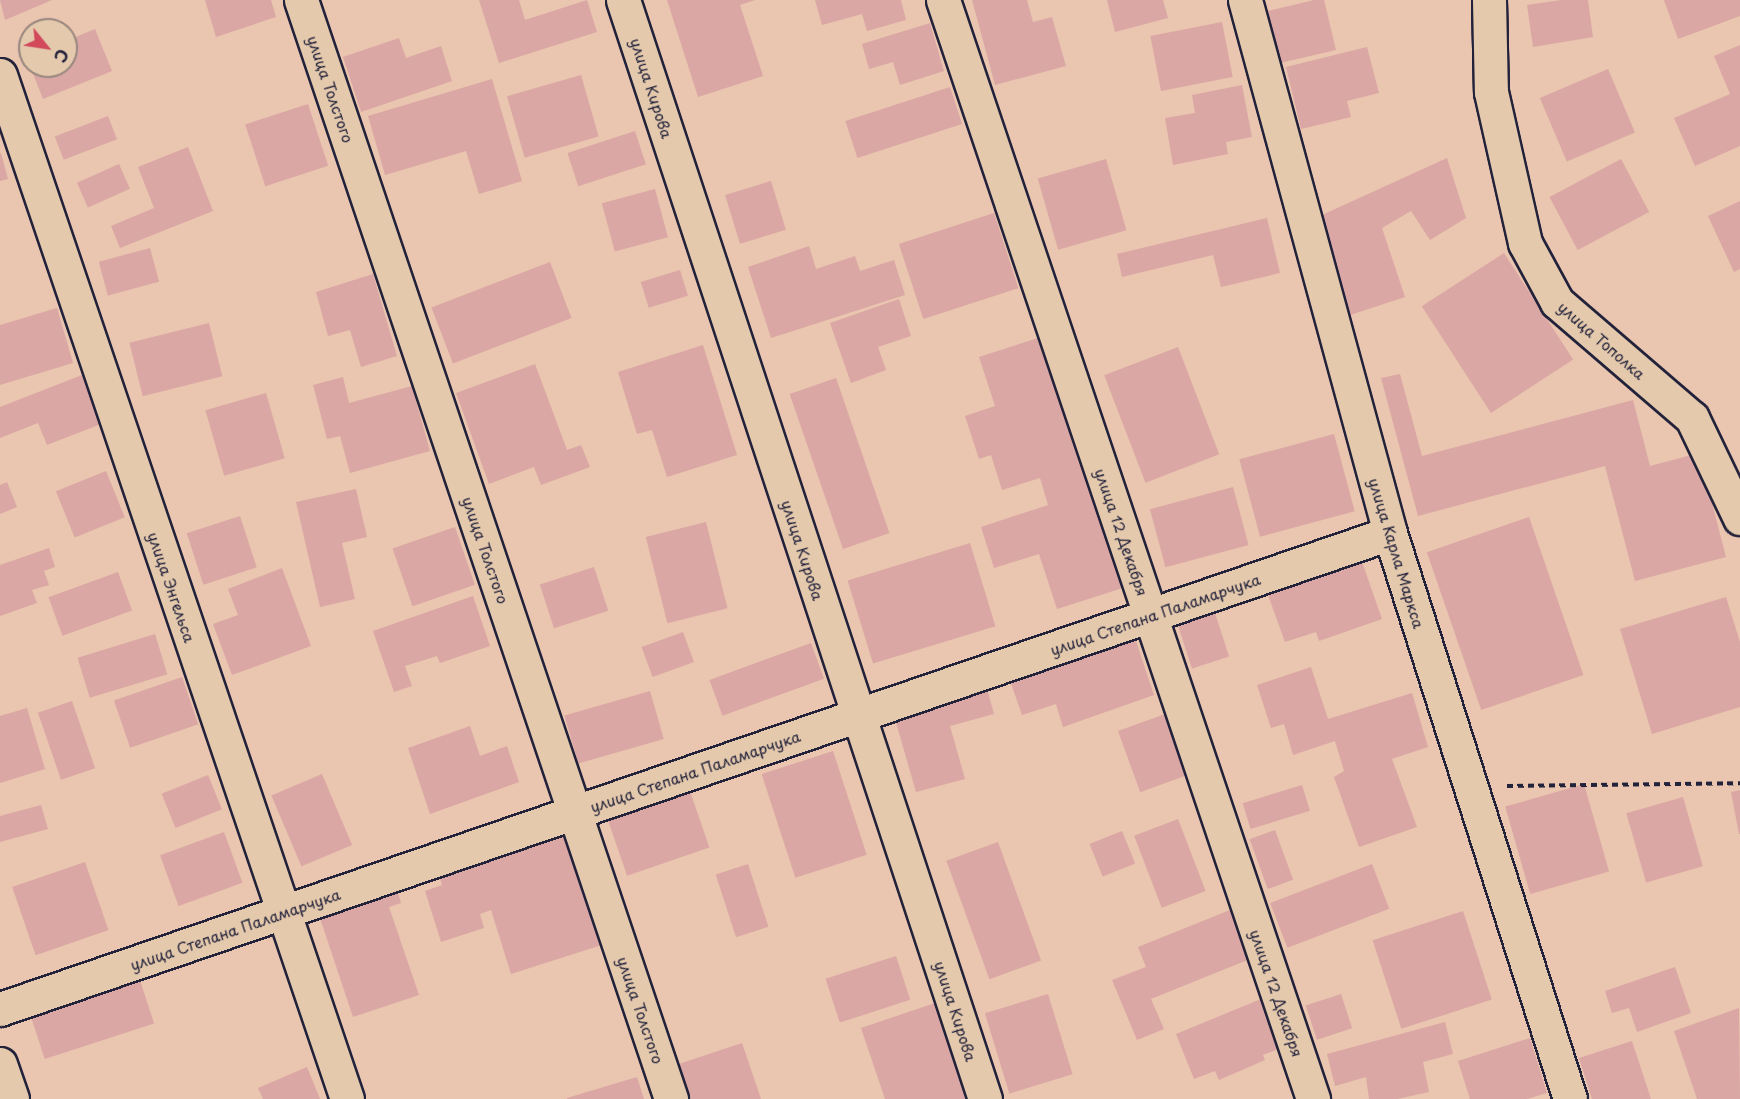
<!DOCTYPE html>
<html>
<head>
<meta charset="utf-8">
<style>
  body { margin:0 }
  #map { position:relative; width:1740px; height:1099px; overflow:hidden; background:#eac5af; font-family:"Playpen Sans",sans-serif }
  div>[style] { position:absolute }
  .building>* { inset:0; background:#daa7a4; transform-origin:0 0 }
  .path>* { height:4px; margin-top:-2px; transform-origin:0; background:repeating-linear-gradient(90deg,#22223b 0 6px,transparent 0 10.5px) }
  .roads { filter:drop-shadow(2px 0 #22223b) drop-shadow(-2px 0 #22223b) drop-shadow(0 2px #22223b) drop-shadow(0 -2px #22223b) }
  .minor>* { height:33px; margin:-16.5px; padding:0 16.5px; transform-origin:16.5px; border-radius:16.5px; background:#e4c9ac }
  .tertiary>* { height:33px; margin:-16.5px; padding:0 16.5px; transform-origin:16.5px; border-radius:16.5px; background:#e4c9ac }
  span { translate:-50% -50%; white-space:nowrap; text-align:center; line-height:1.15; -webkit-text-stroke:6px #e4c9ac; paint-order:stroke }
  .street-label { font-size:15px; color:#22223b }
  .north { position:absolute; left:18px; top:18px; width:60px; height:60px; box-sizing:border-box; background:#e4c9ac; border:2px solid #96867f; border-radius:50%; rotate:120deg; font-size:16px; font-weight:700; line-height:24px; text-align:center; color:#22223b }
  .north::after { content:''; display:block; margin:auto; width:21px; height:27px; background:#d1495b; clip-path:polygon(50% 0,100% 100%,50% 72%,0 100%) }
</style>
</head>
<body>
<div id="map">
  <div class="building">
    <i style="clip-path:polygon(0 0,52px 0,5px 20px)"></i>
    <i style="clip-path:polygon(205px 0,271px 0,276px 17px,216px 37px)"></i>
    <i style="clip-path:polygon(479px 0,519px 0,525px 20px,587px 0,597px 32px,499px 63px)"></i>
    <i style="clip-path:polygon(667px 0,755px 0,740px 5px,763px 76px,698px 97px)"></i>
    <i style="clip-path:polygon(815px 0,901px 0,906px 20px,867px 31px,862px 14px,822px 25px)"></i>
    <i style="clip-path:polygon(972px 0,1027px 0,1033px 22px,1052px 17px,1066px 66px,995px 85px)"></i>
    <i style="clip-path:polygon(1107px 0,1163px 0,1168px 18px,1115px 32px)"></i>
    <i style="clip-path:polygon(1314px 0,1324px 0,1336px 50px,1280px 63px,1268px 11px)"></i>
    <i style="clip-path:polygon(1561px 0,1588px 0,1593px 37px,1533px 47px,1527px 5px)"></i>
    <i style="clip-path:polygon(1664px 0,1740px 0,1740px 16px,1678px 39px)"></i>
    <i style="left:1222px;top:22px;width:56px;height:73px;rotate:79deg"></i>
    <i style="clip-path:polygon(930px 23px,944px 71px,900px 85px,893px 62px,869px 69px,862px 44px)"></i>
    <i style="clip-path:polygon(95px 29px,112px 71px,43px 99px,30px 66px,66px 66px,66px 41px)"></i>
    <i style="clip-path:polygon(399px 38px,406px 58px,441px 46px,452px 81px,361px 112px,343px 57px)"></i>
    <i style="clip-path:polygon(1740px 45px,1740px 146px,1695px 166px,1674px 118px,1730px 94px,1714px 56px)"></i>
    <i style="clip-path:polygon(1367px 47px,1379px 93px,1347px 101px,1351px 117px,1301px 129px,1286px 67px)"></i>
    <i style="left:1608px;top:69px;width:69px;height:74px;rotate:67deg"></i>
    <i style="left:581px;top:75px;width:64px;height:77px;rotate:74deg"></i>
    <i style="clip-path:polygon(492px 79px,522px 181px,479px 194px,466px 151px,385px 175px,368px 116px)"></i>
    <i style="clip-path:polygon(1242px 85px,1252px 137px,1226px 142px,1228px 154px,1173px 165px,1165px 118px,1195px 113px,1192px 95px)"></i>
    <i style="left:950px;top:87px;width:39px;height:110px;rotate:72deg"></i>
    <i style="left:308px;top:104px;width:65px;height:66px;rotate:72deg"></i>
    <i style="left:108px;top:116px;width:25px;height:57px;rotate:69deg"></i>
    <i style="left:635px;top:131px;width:35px;height:71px;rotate:72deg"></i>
    <i style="clip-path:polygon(188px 147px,213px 211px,120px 248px,111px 226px,154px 208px,138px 167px)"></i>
    <i style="clip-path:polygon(1px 153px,8px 179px,0 181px,0 154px)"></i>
    <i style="clip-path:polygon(1447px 158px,1466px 218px,1430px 240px,1411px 211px,1382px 228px,1405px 297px,1347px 316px,1322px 215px)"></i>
    <i style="left:1106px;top:159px;width:74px;height:71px;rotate:74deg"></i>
    <i style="left:1621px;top:159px;width:60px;height:81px;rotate:62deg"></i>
    <i style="left:119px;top:164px;width:27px;height:46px;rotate:66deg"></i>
    <i style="left:771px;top:181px;width:51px;height:48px;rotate:73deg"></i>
    <i style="left:655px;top:189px;width:50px;height:55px;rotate:75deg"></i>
    <i style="clip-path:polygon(1740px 201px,1740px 269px,1734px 272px,1708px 216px)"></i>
    <i style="left:994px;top:213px;width:79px;height:100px;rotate:72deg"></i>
    <i style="clip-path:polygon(1267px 218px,1280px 273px,1221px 287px,1213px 255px,1122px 277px,1117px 254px)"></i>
    <i style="clip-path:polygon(809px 246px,816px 269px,855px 256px,860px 271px,894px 260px,905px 295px,771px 338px,748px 267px)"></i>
    <i style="left:150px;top:248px;width:35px;height:53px;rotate:75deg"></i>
    <i style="left:1504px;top:253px;width:127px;height:98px;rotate:57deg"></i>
    <i style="left:550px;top:262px;width:60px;height:127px;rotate:69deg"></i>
    <i style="left:680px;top:270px;width:27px;height:41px;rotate:73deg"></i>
    <i style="clip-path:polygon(373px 274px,397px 356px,361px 367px,350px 330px,328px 336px,316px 292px)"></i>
    <i style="clip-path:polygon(899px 299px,911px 336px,878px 347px,886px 370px,851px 383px,830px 323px)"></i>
    <i style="clip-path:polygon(57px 308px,73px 363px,0 385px,0 325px)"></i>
    <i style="left:209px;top:323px;width:55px;height:82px;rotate:76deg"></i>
    <i style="clip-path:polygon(1044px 336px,1132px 585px,1057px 609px,1039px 554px,994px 568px,981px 527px,1048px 505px,1040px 478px,1002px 490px,991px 455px,979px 459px,965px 416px,995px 406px,979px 357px)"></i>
    <i style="clip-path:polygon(703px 345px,737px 455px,667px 477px,652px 430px,637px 434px,618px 372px)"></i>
    <i style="left:1178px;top:347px;width:115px;height:79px;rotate:69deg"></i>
    <i style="clip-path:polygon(535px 364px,567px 450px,581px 445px,590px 467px,541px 485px,534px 467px,489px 484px,456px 393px)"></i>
    <i style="clip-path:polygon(1400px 374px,1422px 456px,1633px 400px,1650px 466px,1699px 453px,1726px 557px,1635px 581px,1605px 466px,1418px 516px,1381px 378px)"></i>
    <i style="clip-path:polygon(82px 375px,101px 424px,47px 445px,38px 423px,0 438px,0 407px)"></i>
    <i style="clip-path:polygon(343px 377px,349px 403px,412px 386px,430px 451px,350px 473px,340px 436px,327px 439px,313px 385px)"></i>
    <i style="left:836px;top:378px;width:164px;height:49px;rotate:71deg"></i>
    <i style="left:266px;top:393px;width:68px;height:63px;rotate:74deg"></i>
    <i style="left:1334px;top:434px;width:80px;height:98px;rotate:75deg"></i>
    <i style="left:106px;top:471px;width:50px;height:54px;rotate:68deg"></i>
    <i style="clip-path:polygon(7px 482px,17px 507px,0 514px,0 485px)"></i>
    <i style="left:1233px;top:487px;width:60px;height:86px;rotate:75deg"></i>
    <i style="clip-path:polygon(356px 489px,367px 537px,342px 543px,355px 599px,320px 607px,296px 502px)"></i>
    <i style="left:240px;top:516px;width:54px;height:56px;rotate:72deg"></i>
    <i style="left:1529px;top:517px;width:167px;height:108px;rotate:71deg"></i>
    <i style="left:706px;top:522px;width:89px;height:62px;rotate:76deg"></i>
    <i style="left:455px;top:527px;width:61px;height:66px;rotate:71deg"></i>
    <i style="left:970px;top:543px;width:87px;height:128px;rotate:73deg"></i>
    <i style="clip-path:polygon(49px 548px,55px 567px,44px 571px,49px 585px,32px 590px,37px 603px,0 616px,0 565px)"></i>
    <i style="clip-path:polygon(1362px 562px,1382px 619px,1319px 641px,1316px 632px,1285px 642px,1268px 595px)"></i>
    <i style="left:594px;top:567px;width:46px;height:57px;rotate:72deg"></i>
    <i style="clip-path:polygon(282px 568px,311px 646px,232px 675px,213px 624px,238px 615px,228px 589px)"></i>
    <i style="left:118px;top:572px;width:41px;height:74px;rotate:70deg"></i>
    <i style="clip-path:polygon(473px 596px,490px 646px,440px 663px,437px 656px,405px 666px,412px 686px,394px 692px,373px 631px)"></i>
    <i style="clip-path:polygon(1726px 597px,1740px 642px,1740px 707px,1652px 734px,1620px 629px)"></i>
    <i style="left:1213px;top:607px;width:52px;height:39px;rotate:72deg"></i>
    <i style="clip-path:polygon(1132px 629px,1154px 695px,1063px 727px,1056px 704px,1022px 715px,1007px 672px)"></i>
    <i style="left:683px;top:632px;width:32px;height:44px;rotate:70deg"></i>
    <i style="left:155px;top:634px;width:42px;height:81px;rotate:73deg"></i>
    <i style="left:811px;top:643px;width:38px;height:108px;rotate:70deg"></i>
    <i style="clip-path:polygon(1311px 667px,1328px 719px,1412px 693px,1428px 747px,1392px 759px,1417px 827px,1359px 847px,1334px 777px,1344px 771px,1335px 741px,1293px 755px,1284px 724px,1271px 728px,1257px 685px)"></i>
    <i style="left:182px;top:677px;width:50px;height:72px;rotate:71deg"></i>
    <i style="clip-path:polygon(986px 685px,994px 714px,950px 726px,965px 779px,916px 792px,893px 712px)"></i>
    <i style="left:650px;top:691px;width:50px;height:89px;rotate:74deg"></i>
    <i style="left:72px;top:701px;width:71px;height:36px;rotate:71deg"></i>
    <i style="clip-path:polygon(27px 708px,45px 769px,0 783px,0 716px)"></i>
    <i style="left:1165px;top:714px;width:65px;height:50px;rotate:70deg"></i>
    <i style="clip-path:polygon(470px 726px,480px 756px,507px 746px,519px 782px,430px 814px,408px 748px)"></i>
    <i style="left:833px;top:751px;width:109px;height:75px;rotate:72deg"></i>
    <i style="left:682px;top:768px;width:84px;height:87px;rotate:71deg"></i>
    <i style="left:322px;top:774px;width:77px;height:55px;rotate:67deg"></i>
    <i style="left:208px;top:775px;width:37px;height:50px;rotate:68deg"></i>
    <i style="left:1584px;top:784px;width:91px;height:82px;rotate:74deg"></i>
    <i style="left:1302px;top:785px;width:27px;height:62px;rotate:73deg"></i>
    <i style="clip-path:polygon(1740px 790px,1740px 834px,1739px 834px,1731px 792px)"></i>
    <i style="left:1683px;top:797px;width:72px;height:59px;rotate:74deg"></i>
    <i style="clip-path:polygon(41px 805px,48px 829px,0 842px,0 816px)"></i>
    <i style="left:1178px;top:819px;width:77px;height:47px;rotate:69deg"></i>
    <i style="clip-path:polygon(551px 824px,575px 840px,608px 943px,511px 974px,491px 910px,480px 914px,484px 928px,441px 942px,425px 891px,442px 885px,437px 868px)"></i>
    <i style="left:1275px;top:830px;width:53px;height:27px;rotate:70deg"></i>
    <i style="left:1122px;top:831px;width:35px;height:35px;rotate:68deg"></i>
    <i style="left:224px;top:832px;width:54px;height:68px;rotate:70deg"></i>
    <i style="left:998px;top:842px;width:126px;height:55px;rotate:70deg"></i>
    <i style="left:85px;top:862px;width:72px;height:77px;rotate:71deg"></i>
    <i style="left:748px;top:864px;width:66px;height:34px;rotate:72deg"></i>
    <i style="left:1372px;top:864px;width:48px;height:109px;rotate:69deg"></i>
    <i style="clip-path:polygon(395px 883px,401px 903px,389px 907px,419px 995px,353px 1017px,317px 909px)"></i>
    <i style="clip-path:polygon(1230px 910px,1250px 959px,1151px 999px,1164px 1029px,1137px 1040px,1112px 980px,1146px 967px,1138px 947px)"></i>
    <i style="left:1463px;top:911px;width:93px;height:95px;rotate:72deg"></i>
    <i style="left:896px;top:956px;width:46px;height:74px;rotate:72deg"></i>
    <i style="clip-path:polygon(1675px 967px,1691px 1013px,1637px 1032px,1629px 1008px,1612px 1013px,1605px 991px)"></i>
    <i style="left:138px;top:974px;width:52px;height:115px;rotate:72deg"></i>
    <i style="left:1048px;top:994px;width:84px;height:66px;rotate:73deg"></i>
    <i style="left:1341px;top:994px;width:36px;height:37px;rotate:72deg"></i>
    <i style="clip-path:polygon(1261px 999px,1281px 1048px,1263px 1055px,1265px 1060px,1219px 1080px,1215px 1071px,1194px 1079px,1176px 1034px)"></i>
    <i style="clip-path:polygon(935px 1003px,967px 1099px,885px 1099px,861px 1028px)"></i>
    <i style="clip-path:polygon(1739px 1008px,1740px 1099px,1697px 1099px,1674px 1031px)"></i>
    <i style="clip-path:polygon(1445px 1022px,1453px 1054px,1423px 1062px,1429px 1092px,1397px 1099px,1369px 1099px,1366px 1077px,1335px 1086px,1327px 1054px)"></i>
    <i style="clip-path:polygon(1530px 1038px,1547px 1093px,1527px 1099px,1470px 1099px,1458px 1061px)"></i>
    <i style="clip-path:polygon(1632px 1041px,1651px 1099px,1592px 1099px,1579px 1058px)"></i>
    <i style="clip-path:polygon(742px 1043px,761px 1099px,691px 1099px,679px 1064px)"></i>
    <i style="clip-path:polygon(307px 1067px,320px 1099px,263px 1099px,258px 1088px)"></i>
    <i style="clip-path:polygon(637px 1077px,644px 1099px,567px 1099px,567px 1098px)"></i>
  </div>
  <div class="path">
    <i style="left:1507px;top:786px;width:233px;rotate:-0.7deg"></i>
  </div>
  <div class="roads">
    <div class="minor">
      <i style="left:301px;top:0;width:1160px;rotate:71.39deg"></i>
      <i style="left:623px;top:0;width:1157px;rotate:71.77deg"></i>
      <i style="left:943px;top:0;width:1160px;rotate:71.39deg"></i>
      <i style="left:1245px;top:0;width:552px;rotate:74.78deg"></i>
      <i style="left:1390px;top:533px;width:594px;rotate:72.36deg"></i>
      <i style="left:0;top:75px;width:1081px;rotate:71.28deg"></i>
      <i style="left:0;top:1009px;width:1469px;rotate:-18.9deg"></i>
      <i style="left:0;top:1064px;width:37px;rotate:71deg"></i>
    </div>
    <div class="tertiary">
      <i style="left:1489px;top:0;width:92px;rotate:88.8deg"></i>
      <i style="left:1491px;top:92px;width:155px;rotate:77.3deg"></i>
      <i style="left:1525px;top:243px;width:67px;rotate:61.5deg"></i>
      <i style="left:1557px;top:302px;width:178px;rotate:40.7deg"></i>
      <i style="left:1692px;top:418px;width:111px;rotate:64.4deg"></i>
    </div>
  </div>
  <div class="street-label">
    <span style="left:652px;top:88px;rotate:72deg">улица Кирова</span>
    <span style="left:331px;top:89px;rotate:71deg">улица Толстого</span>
    <span style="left:1602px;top:340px;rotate:41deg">улица Тополка</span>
    <span style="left:1122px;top:532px;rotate:71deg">улица 12 Декабря</span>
    <span style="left:486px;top:550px;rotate:71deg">улица Толстого</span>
    <span style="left:803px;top:550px;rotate:72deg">улица Кирова</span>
    <span style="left:1397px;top:553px;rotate:73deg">улица Карла Маркса</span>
    <span style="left:172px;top:587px;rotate:71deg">улица Энгельса</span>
    <span style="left:1155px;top:614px;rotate:-19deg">улица Степана Паламарчука</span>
    <span style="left:695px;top:771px;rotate:-19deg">улица Степана Паламарчука</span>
    <span style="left:235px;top:929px;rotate:-19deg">улица Степана Паламарчука</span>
    <span style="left:1277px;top:993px;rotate:71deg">улица 12 Декабря</span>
    <span style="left:641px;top:1010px;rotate:71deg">улица Толстого</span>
    <span style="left:956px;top:1011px;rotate:72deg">улица Кирова</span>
  </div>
  <div class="north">С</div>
</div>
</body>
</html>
